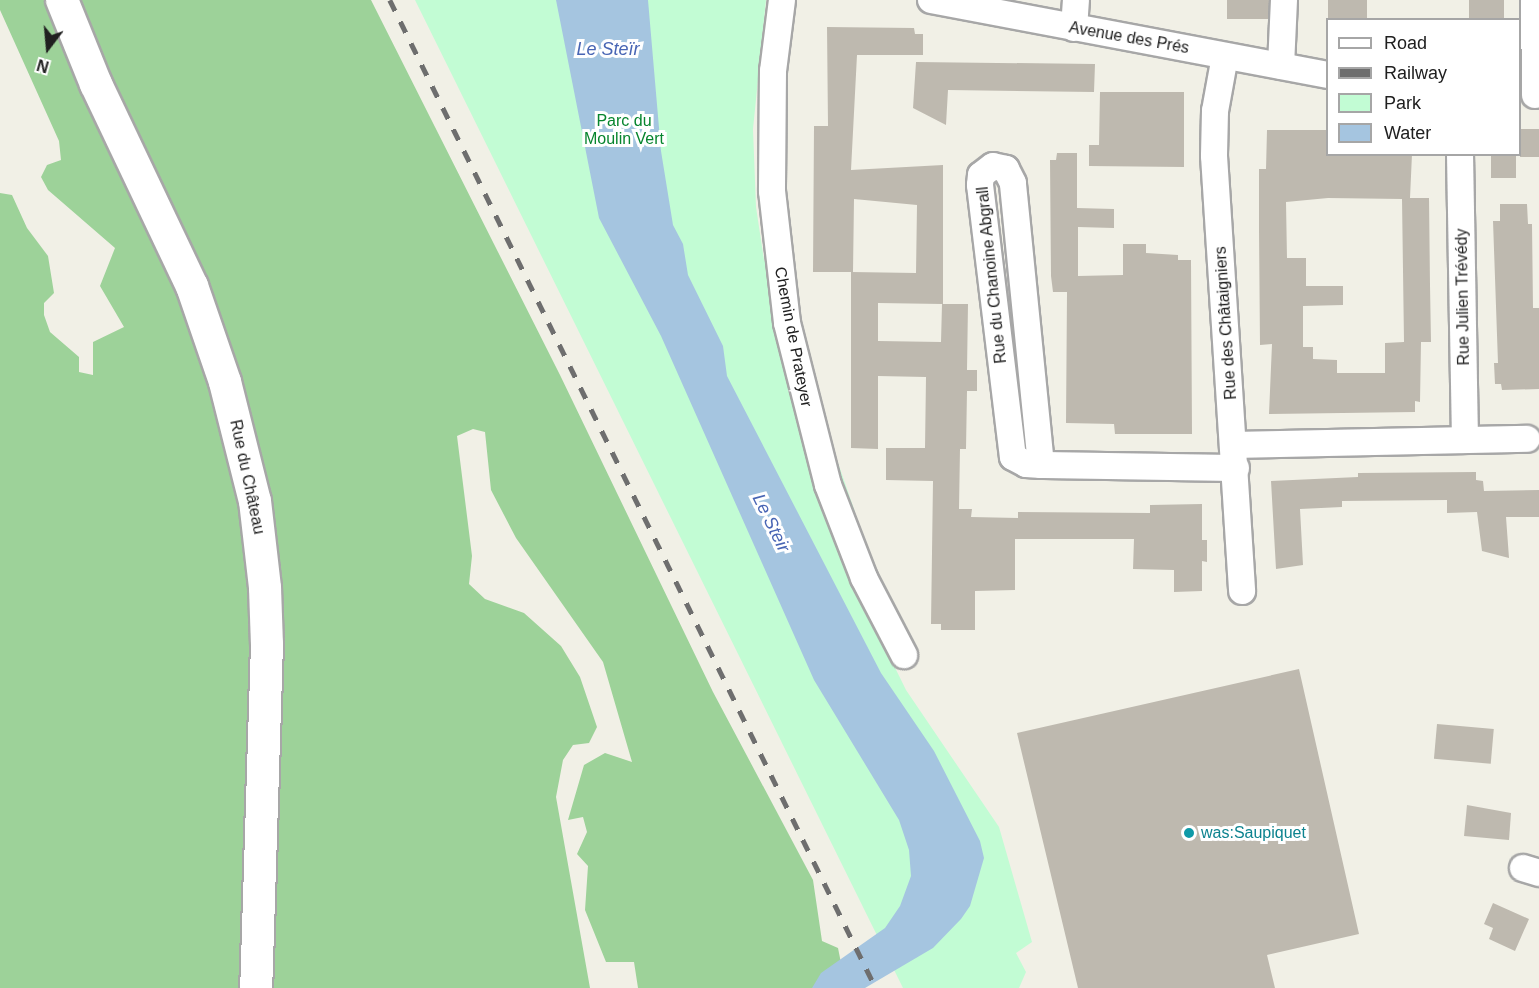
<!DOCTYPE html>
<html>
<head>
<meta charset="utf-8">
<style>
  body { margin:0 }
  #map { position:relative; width:1539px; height:988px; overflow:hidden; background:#f1f0e6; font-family:Helvetica,sans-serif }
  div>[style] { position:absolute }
  .forest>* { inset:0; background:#9dd299 }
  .park>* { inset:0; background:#c2fcd4 }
  .water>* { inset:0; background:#a5c5e0 }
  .building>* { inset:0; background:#beb9af; transform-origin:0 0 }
  .roads { filter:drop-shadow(2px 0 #a7a7a7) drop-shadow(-2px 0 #a7a7a7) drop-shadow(0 2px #a7a7a7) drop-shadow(0 -2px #a7a7a7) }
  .minor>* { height:26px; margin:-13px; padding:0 13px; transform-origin:13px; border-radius:13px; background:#fff }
  .tertiary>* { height:32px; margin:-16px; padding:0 16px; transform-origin:16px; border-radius:16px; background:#fff }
  .rail>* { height:4.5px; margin-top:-2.25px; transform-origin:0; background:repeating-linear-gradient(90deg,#6e6e6e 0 12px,transparent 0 24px) }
  .dots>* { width:16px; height:16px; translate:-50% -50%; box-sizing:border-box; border:3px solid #fff; border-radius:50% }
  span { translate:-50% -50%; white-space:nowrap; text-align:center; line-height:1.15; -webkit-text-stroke:6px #fff; paint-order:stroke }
  .street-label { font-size:16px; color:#202020 }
  .park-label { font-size:16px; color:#07852e }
  .culture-label { font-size:16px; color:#0d838f }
  .left { translate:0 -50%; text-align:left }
  .water-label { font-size:18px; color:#4865b4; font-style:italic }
  .legend { position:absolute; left:1326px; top:18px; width:195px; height:138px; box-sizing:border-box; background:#fff; border:2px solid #a6a6a6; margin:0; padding:8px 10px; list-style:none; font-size:18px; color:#202020 }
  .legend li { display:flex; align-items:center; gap:12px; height:30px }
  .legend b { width:30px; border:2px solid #a6a6a6 }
  .north { position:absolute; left:18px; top:18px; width:60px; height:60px; -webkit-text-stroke:4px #fff; paint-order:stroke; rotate:196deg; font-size:16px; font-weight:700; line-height:24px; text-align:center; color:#202020 }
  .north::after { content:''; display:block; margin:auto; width:21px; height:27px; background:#202020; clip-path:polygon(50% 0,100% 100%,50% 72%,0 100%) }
</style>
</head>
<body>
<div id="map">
  <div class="forest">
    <i style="clip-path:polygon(0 0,371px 0,560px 375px,713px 692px,813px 880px,822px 941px,838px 948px,843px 973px,865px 988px,638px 988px,634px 962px,606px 962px,585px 910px,588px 866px,577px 854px,587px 832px,583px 817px,568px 820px,584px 765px,605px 753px,632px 762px,603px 662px,516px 538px,491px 490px,485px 432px,473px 429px,457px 436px,472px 556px,469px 584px,485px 599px,524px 613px,561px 646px,580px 677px,597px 727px,589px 743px,573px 745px,563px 760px,556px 797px,590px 988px,0 988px,0 193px,12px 195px,27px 228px,48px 256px,54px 293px,44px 303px,44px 315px,50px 332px,79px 357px,79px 372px,93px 375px,93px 342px,124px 327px,100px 286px,115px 248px,48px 190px,41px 177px,47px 165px,61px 160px,59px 141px,0 10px)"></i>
  </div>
  <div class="park">
    <i style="clip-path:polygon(415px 0,766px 0,753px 129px,756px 207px,764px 260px,790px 288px,801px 356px,855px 512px,853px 582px,906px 690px,999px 827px,1032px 942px,1016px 953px,1026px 972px,1019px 988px,903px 988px)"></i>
  </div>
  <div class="water">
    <i style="clip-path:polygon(556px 0,648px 0,661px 151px,673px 225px,683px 244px,688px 275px,723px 346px,727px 376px,881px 673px,934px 751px,980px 841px,984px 858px,970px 906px,961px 919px,933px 948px,865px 988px,812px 988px,821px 973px,885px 928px,900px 906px,911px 876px,909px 850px,899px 820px,814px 680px,661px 336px,599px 218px)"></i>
  </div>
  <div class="building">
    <i style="left:1227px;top:0;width:42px;height:19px"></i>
    <i style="left:1328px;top:0;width:39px;height:20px"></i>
    <i style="left:1469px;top:0;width:35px;height:20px"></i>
    <i style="clip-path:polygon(evenodd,827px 27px,914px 28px,915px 34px,923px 34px,923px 55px,857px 55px,851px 170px,943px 165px,943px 304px,968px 304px,967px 370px,977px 370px,977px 391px,967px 391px,966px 449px,960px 449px,959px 509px,972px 509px,971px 517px,1018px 518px,1018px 512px,1150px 513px,1150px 505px,1202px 504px,1202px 540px,1207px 540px,1207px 562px,1202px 561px,1202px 591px,1174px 592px,1174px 570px,1133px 569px,1134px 539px,1015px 539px,1015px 590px,975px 591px,975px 630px,941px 630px,941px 624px,931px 624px,933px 481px,886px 480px,886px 448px,925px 448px,926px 377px,878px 376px,878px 449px,851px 448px,851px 272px,916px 273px,917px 205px,854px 199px,853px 272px,813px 272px,814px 126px,828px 126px,827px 27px,878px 303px,942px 304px,941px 342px,878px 341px,878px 303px)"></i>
    <i style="clip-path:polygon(916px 62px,1095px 64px,1094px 92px,948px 90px,946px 125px,913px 108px)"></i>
    <i style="clip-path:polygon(1100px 92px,1184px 92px,1184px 167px,1089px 166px,1089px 145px,1099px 145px)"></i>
    <i style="left:1520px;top:129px;width:19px;height:28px"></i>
    <i style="clip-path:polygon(evenodd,1267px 130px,1328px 130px,1328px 154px,1412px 154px,1410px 198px,1429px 198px,1430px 285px,1431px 342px,1421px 342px,1420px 402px,1415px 401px,1415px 412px,1269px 414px,1272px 344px,1260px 345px,1259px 230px,1259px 169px,1266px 169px,1267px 130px,1328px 198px,1402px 199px,1404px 342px,1385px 343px,1385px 373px,1337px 373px,1337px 360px,1313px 359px,1313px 347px,1303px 347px,1303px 306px,1343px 305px,1343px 286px,1306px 286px,1306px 258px,1287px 258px,1286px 202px,1328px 198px)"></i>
    <i style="clip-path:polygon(1057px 153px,1077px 153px,1077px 208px,1114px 209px,1114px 228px,1078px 227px,1078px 276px,1123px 275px,1123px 244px,1146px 244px,1146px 253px,1178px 255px,1178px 260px,1191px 260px,1192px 434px,1115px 434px,1114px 424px,1066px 423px,1067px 292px,1053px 292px,1051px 276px,1050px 160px,1056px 160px)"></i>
    <i style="left:1491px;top:154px;width:25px;height:24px"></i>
    <i style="clip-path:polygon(1500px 204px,1527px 204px,1528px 224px,1532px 224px,1533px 308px,1539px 308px,1539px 389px,1502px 390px,1501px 384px,1495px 384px,1494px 363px,1498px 363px,1493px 221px,1500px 221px)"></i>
    <i style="clip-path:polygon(1476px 472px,1476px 480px,1483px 481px,1484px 491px,1539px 490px,1539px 517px,1506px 517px,1509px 558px,1482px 551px,1477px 512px,1447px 513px,1447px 500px,1342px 501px,1342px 507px,1300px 509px,1303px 565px,1276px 569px,1271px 481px,1358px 477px,1358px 473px)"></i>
    <i style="clip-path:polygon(1299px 669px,1359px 934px,1267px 955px,1275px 988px,1078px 988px,1017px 733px)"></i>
    <i style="left:1437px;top:724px;width:57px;height:35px;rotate:5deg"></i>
    <i style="clip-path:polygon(1467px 805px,1511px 813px,1509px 840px,1464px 836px)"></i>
    <i style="clip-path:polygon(1493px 903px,1529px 919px,1515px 951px,1489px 939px,1493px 928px,1484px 924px)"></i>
  </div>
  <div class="roads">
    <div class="minor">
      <i style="left:782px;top:0;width:72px;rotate:97.2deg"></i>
      <i style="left:773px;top:71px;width:120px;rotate:90.5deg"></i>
      <i style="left:772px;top:191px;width:133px;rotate:83.5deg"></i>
      <i style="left:787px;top:323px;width:167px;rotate:75.8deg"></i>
      <i style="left:828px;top:485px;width:100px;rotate:68.8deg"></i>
      <i style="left:864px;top:578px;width:87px;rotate:62.5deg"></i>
      <i style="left:931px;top:0;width:404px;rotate:10.7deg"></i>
      <i style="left:1534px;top:0;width:95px;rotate:89.4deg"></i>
      <i style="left:1074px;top:28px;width:28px;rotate:-86deg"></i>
      <i style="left:1225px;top:56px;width:56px;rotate:100.3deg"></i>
      <i style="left:1215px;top:111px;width:45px;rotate:91.3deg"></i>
      <i style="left:1214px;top:156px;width:436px;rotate:86.3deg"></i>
      <i style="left:1281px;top:66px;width:66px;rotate:-87.4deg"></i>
      <i style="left:1460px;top:154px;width:286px;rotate:89deg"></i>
      <i style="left:1234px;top:445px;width:293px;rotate:-1.2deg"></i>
      <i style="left:1041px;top:465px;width:283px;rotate:-95.7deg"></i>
      <i style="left:1013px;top:183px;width:16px;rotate:-117deg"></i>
      <i style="left:1006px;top:169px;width:13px;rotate:-167deg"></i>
      <i style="left:993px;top:166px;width:15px;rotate:143deg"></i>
      <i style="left:981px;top:175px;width:10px;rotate:96deg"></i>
      <i style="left:980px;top:185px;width:274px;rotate:83.1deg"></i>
      <i style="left:1013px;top:457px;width:15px;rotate:28deg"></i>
      <i style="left:1026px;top:464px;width:15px;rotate:4deg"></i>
      <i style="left:1041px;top:465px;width:195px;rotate:0.9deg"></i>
      <i style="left:1523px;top:868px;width:17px;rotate:17deg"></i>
    </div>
    <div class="tertiary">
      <i style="left:62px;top:0;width:91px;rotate:68deg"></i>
      <i style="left:96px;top:84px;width:224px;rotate:64.6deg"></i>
      <i style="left:192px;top:286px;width:102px;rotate:71deg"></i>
      <i style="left:225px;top:382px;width:123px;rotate:75.9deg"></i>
      <i style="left:255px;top:501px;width:88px;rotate:83.4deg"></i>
      <i style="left:265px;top:588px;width:56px;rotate:88deg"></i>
      <i style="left:267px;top:644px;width:344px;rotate:91.8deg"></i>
    </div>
  </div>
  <div class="rail">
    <i style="left:390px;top:0;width:1101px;rotate:63.81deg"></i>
  </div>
  <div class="dots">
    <i style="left:1189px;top:833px;background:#0f9aa8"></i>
  </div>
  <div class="street-label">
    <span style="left:1129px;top:38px;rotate:10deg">Avenue des Prés</span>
    <span style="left:992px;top:275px;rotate:-96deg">Rue du Chanoine Abgrall</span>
    <span style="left:1463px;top:297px;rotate:-91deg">Rue Julien Trévédy</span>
    <span style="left:1226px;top:323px;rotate:-94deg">Rue des Châtaigniers</span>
    <span style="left:793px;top:337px;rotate:79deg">Chemin de Prateyer</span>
    <span style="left:247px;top:477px;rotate:78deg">Rue du Château</span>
  </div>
  <div class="park-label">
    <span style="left:624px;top:130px">Parc du<br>Moulin Vert</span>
  </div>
  <div class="culture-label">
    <span class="left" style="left:1201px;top:833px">was:Saupiquet</span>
  </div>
  <div class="water-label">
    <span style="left:608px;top:49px">Le Steïr</span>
    <span style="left:771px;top:523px;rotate:64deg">Le Steir</span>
  </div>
  <ul class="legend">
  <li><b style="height:8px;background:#fff"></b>Road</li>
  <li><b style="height:8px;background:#6e6e6e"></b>Railway</li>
  <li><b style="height:16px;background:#c2fcd4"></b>Park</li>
  <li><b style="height:16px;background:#a5c5e0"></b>Water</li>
  </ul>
  <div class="north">N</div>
</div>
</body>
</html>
